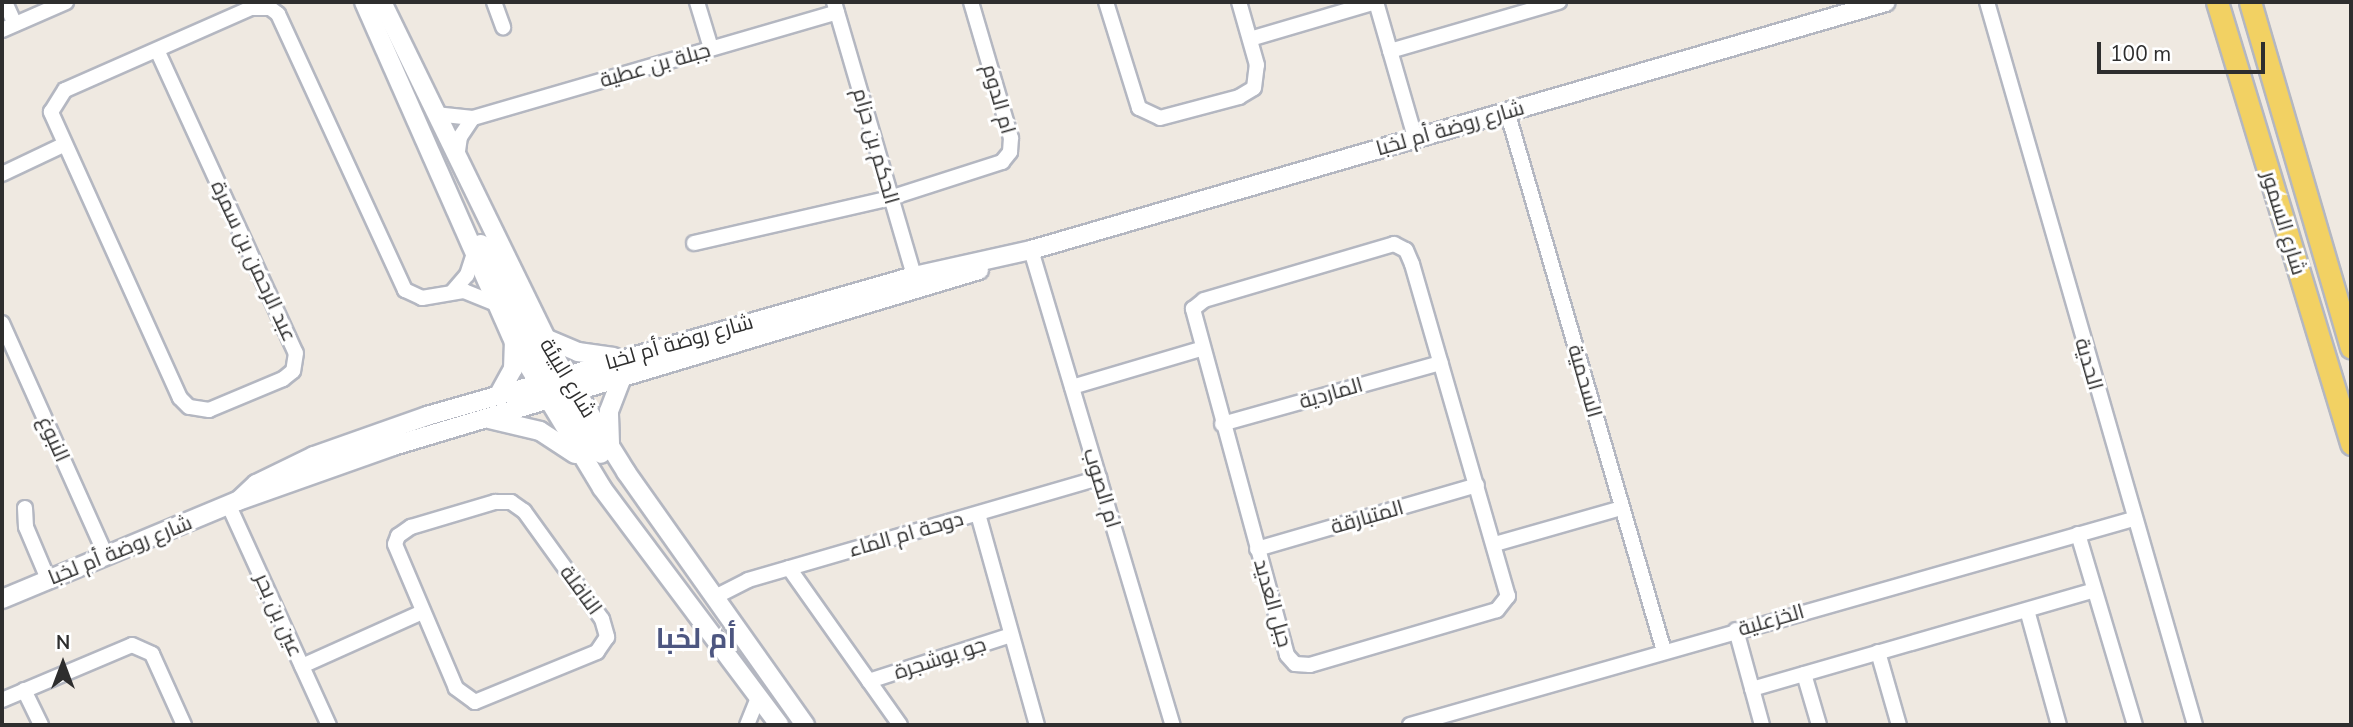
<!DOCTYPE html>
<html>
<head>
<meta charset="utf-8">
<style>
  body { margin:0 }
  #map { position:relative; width:2353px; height:727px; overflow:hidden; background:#efe9e1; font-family:"Nunito Sans",Cairo,sans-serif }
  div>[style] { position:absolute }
  .roads { filter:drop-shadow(2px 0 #b4b7c1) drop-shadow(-2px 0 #b4b7c1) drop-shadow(0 2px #b4b7c1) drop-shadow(0 -2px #b4b7c1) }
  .minor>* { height:14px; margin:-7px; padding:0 7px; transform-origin:7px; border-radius:7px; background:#fff }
  .tertiary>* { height:18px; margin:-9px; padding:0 9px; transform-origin:9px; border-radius:9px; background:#fff }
  .primary>* { height:21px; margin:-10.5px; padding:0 10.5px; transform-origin:10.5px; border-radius:10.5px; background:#f2d163 }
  span { translate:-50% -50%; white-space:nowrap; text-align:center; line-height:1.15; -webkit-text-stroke:6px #fff; paint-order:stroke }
  .street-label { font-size:21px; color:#2e2e2e }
  .district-label { font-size:28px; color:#4d5680; font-weight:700 }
  .frame { position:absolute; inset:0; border:4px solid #2e2e2e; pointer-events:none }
  .north { position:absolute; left:28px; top:629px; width:70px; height:70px; -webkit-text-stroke:5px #fff; paint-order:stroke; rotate:0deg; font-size:19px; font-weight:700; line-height:28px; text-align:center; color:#2e2e2e }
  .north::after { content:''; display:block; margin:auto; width:24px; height:32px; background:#2e2e2e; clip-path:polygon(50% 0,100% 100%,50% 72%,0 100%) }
  .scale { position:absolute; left:2097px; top:42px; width:168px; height:32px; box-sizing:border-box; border:4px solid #2e2e2e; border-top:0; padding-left:9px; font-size:21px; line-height:24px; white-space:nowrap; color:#2e2e2e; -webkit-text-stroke:5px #fff; paint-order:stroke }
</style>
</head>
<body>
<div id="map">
  <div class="roads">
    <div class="minor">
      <i style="left:5px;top:2px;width:24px;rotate:66deg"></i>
      <i style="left:494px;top:2px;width:27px;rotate:70deg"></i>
      <i style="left:697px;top:2px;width:48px;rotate:73.1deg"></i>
      <i style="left:834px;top:2px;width:296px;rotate:73.7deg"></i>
      <i style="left:1106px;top:2px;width:111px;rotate:72.7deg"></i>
      <i style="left:1139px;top:108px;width:23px;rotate:25deg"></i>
      <i style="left:1160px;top:118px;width:82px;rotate:-14.9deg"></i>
      <i style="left:1239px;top:97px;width:17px;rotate:-31deg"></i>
      <i style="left:1254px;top:88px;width:23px;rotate:-83deg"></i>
      <i style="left:1257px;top:65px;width:66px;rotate:-105.9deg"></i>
      <i style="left:1376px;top:2px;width:141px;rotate:73.9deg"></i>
      <i style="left:1987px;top:2px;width:752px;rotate:73.95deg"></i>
      <i style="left:2px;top:30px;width:70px;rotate:-23.6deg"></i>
      <i style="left:1250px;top:39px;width:131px;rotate:-16.4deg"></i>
      <i style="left:157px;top:50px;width:333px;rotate:65.4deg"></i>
      <i style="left:296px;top:353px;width:18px;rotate:99deg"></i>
      <i style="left:293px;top:371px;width:13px;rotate:141deg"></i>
      <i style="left:283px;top:379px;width:80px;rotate:157.3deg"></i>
      <i style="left:209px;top:410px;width:20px;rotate:-171deg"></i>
      <i style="left:189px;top:407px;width:13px;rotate:-135deg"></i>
      <i style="left:180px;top:398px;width:314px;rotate:-114.3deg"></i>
      <i style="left:51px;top:112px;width:26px;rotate:-58deg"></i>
      <i style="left:65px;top:90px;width:203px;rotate:-23.8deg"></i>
      <i style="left:251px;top:8px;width:19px"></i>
      <i style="left:270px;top:8px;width:10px;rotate:37deg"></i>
      <i style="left:278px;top:14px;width:304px;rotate:65.3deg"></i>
      <i style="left:405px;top:290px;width:19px;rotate:25deg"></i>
      <i style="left:422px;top:298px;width:43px;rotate:-9.5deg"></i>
      <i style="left:464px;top:291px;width:32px;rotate:22deg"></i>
      <i style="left:1390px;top:51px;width:176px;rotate:-16.2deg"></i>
      <i style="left:1507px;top:111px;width:562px;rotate:73.79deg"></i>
      <i style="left:435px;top:114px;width:38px;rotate:6deg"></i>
      <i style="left:473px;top:118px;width:379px;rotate:-16.2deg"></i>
      <i style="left:457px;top:158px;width:21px;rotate:-82deg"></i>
      <i style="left:460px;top:137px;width:23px;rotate:-56deg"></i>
      <i style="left:2px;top:174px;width:68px;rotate:-25.4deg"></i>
      <i style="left:694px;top:243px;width:201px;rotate:-12.9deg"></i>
      <i style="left:890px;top:198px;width:118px;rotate:-17.8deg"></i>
      <i style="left:1002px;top:162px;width:13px;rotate:-51deg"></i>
      <i style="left:1010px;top:152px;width:14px;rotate:-86deg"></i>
      <i style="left:1011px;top:138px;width:142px;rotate:-106.4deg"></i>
      <i style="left:1394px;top:244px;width:13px;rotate:27deg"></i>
      <i style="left:1406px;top:250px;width:15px;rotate:67deg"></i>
      <i style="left:1412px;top:264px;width:346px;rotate:73.9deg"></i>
      <i style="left:1508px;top:596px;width:18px;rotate:128deg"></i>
      <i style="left:1497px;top:610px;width:195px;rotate:163.6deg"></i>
      <i style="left:1310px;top:665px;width:15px;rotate:-176deg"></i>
      <i style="left:1295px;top:664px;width:12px;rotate:-132deg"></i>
      <i style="left:1287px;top:655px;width:359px;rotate:-105.2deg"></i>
      <i style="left:1193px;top:309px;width:14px;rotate:-39deg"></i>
      <i style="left:1204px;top:300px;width:198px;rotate:-16.4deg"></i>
      <i style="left:1031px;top:250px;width:496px;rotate:73.4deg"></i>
      <i style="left:453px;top:291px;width:21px;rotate:-49deg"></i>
      <i style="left:467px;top:275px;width:20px;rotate:-72deg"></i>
      <i style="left:2px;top:323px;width:254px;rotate:65.9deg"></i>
      <i style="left:1072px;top:387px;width:134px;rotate:-16.5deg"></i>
      <i style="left:1222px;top:424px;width:227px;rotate:-15.6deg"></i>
      <i style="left:495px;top:502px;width:16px"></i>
      <i style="left:511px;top:502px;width:16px;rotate:35deg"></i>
      <i style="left:524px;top:511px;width:133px;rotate:54.2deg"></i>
      <i style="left:602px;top:619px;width:19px;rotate:74deg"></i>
      <i style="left:607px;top:637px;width:18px;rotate:124deg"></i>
      <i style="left:597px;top:652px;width:132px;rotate:157.7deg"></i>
      <i style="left:475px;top:702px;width:24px;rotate:-144deg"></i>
      <i style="left:456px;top:688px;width:156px;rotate:-113deg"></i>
      <i style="left:395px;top:544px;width:9px;rotate:-69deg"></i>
      <i style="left:398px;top:536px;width:16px;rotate:-35deg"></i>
      <i style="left:411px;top:527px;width:88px;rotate:-16.6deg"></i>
      <i style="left:229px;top:506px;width:241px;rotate:65.5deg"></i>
      <i style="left:25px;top:508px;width:19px;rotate:87deg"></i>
      <i style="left:26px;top:527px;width:56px;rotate:67.1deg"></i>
      <i style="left:978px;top:514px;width:219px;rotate:74.4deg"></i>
      <i style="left:2078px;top:534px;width:199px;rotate:73.4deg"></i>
      <i style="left:1495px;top:544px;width:131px;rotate:-15.9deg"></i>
      <i style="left:1257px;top:549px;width:229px;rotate:-16.2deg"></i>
      <i style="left:789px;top:568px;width:192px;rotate:54.7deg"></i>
      <i style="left:715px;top:597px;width:37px;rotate:-27deg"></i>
      <i style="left:748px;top:580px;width:366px;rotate:-16.2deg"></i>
      <i style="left:2027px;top:610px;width:119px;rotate:74.5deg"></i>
      <i style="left:1736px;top:630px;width:98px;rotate:74.7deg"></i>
      <i style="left:1878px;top:652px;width:76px;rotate:74deg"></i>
      <i style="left:302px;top:666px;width:132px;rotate:-24.2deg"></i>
      <i style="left:1804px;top:674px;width:53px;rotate:73.6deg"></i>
      <i style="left:869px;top:681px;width:149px;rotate:-17.9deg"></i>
      <i style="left:1752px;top:689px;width:356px;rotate:-16.1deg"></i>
      <i style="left:24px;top:690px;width:39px;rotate:64deg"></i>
      <i style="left:2px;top:700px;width:141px;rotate:-22.9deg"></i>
      <i style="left:132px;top:645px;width:22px;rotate:24deg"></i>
      <i style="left:152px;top:654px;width:78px;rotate:65.7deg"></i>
      <i style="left:747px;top:725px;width:31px;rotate:-68deg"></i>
      <i style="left:1410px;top:725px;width:752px;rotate:-15.9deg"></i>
    </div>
    <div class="tertiary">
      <i style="left:364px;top:2px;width:372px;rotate:66.2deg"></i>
      <i style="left:514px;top:342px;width:170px;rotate:58.9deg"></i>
      <i style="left:602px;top:488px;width:296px;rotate:53.2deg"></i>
      <i style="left:382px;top:2px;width:399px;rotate:64deg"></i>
      <i style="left:557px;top:361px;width:131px;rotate:58.1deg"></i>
      <i style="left:626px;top:472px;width:310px;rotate:54.7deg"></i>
      <i style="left:481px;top:244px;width:160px;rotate:61.7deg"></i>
      <i style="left:545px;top:338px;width:36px;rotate:23deg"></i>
      <i style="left:578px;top:352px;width:36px;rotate:8deg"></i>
      <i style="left:554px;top:389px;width:80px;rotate:54.1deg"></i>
      <i style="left:499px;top:394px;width:29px;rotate:-61deg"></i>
      <i style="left:513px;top:369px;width:27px;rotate:-88deg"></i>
      <i style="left:489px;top:419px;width:52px;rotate:13.2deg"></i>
      <i style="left:540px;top:431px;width:42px;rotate:33.3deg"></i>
      <i style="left:610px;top:443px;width:32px;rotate:-92deg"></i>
      <i style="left:609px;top:411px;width:33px;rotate:-69deg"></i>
      <i style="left:238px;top:501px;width:25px;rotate:-43deg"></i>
      <i style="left:256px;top:484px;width:64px;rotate:-25.8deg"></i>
      <i style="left:314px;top:456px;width:120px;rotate:-19.5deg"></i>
      <i style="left:427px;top:416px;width:507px;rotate:-16.04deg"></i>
      <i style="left:914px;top:276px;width:120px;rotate:-12.5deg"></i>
      <i style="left:1031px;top:250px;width:890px;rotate:-16.18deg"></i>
      <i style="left:2px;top:599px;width:256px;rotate:-22.6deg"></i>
      <i style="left:238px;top:501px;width:164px;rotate:-19.5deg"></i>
      <i style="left:393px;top:446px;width:612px;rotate:-16.72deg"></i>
    </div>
    <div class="primary">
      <i style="left:2217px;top:2px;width:462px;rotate:73.1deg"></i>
      <i style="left:2250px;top:2px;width:360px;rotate:73.7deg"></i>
    </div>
  </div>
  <div class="street-label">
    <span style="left:655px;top:65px;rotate:-16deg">جبلة بن عطية</span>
    <span style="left:999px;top:99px;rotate:74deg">ام الدوم</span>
    <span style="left:1450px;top:128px;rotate:-16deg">شارع روضة أم لخبا</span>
    <span style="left:876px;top:146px;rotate:74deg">الحكم بن حزام</span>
    <span style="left:2284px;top:223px;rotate:73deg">شارع السمور</span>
    <span style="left:254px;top:261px;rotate:65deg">عبد الرحمن بن سمرة</span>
    <span style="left:679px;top:342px;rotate:-16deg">شارع روضة أم لخبا</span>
    <span style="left:2089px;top:364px;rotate:74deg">الحدية</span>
    <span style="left:568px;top:378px;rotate:59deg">شارع البيئة</span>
    <span style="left:1585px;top:381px;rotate:74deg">السحمية</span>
    <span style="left:1331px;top:393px;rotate:-16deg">الماردية</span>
    <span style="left:54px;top:439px;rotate:66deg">النبوغ</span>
    <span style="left:1102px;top:488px;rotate:73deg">ام الصوب</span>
    <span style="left:1367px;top:517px;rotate:-16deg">المتبارقة</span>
    <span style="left:906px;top:534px;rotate:-16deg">دوحة ام الماء</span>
    <span style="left:120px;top:550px;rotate:-22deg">شارع روضة أم لخبا</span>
    <span style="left:581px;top:590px;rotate:54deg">النافلة</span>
    <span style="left:1273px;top:603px;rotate:74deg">جبل العديد</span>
    <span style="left:279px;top:615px;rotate:66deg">عين بن بحر</span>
    <span style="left:1771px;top:620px;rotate:-16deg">الخزعلية</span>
    <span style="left:940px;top:658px;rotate:-18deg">جو بوشجرة</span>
  </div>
  <div class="district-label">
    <span style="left:696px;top:639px">أم لخبا</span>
  </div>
  <div class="frame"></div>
  <div class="north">N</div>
  <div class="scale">100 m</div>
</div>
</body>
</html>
